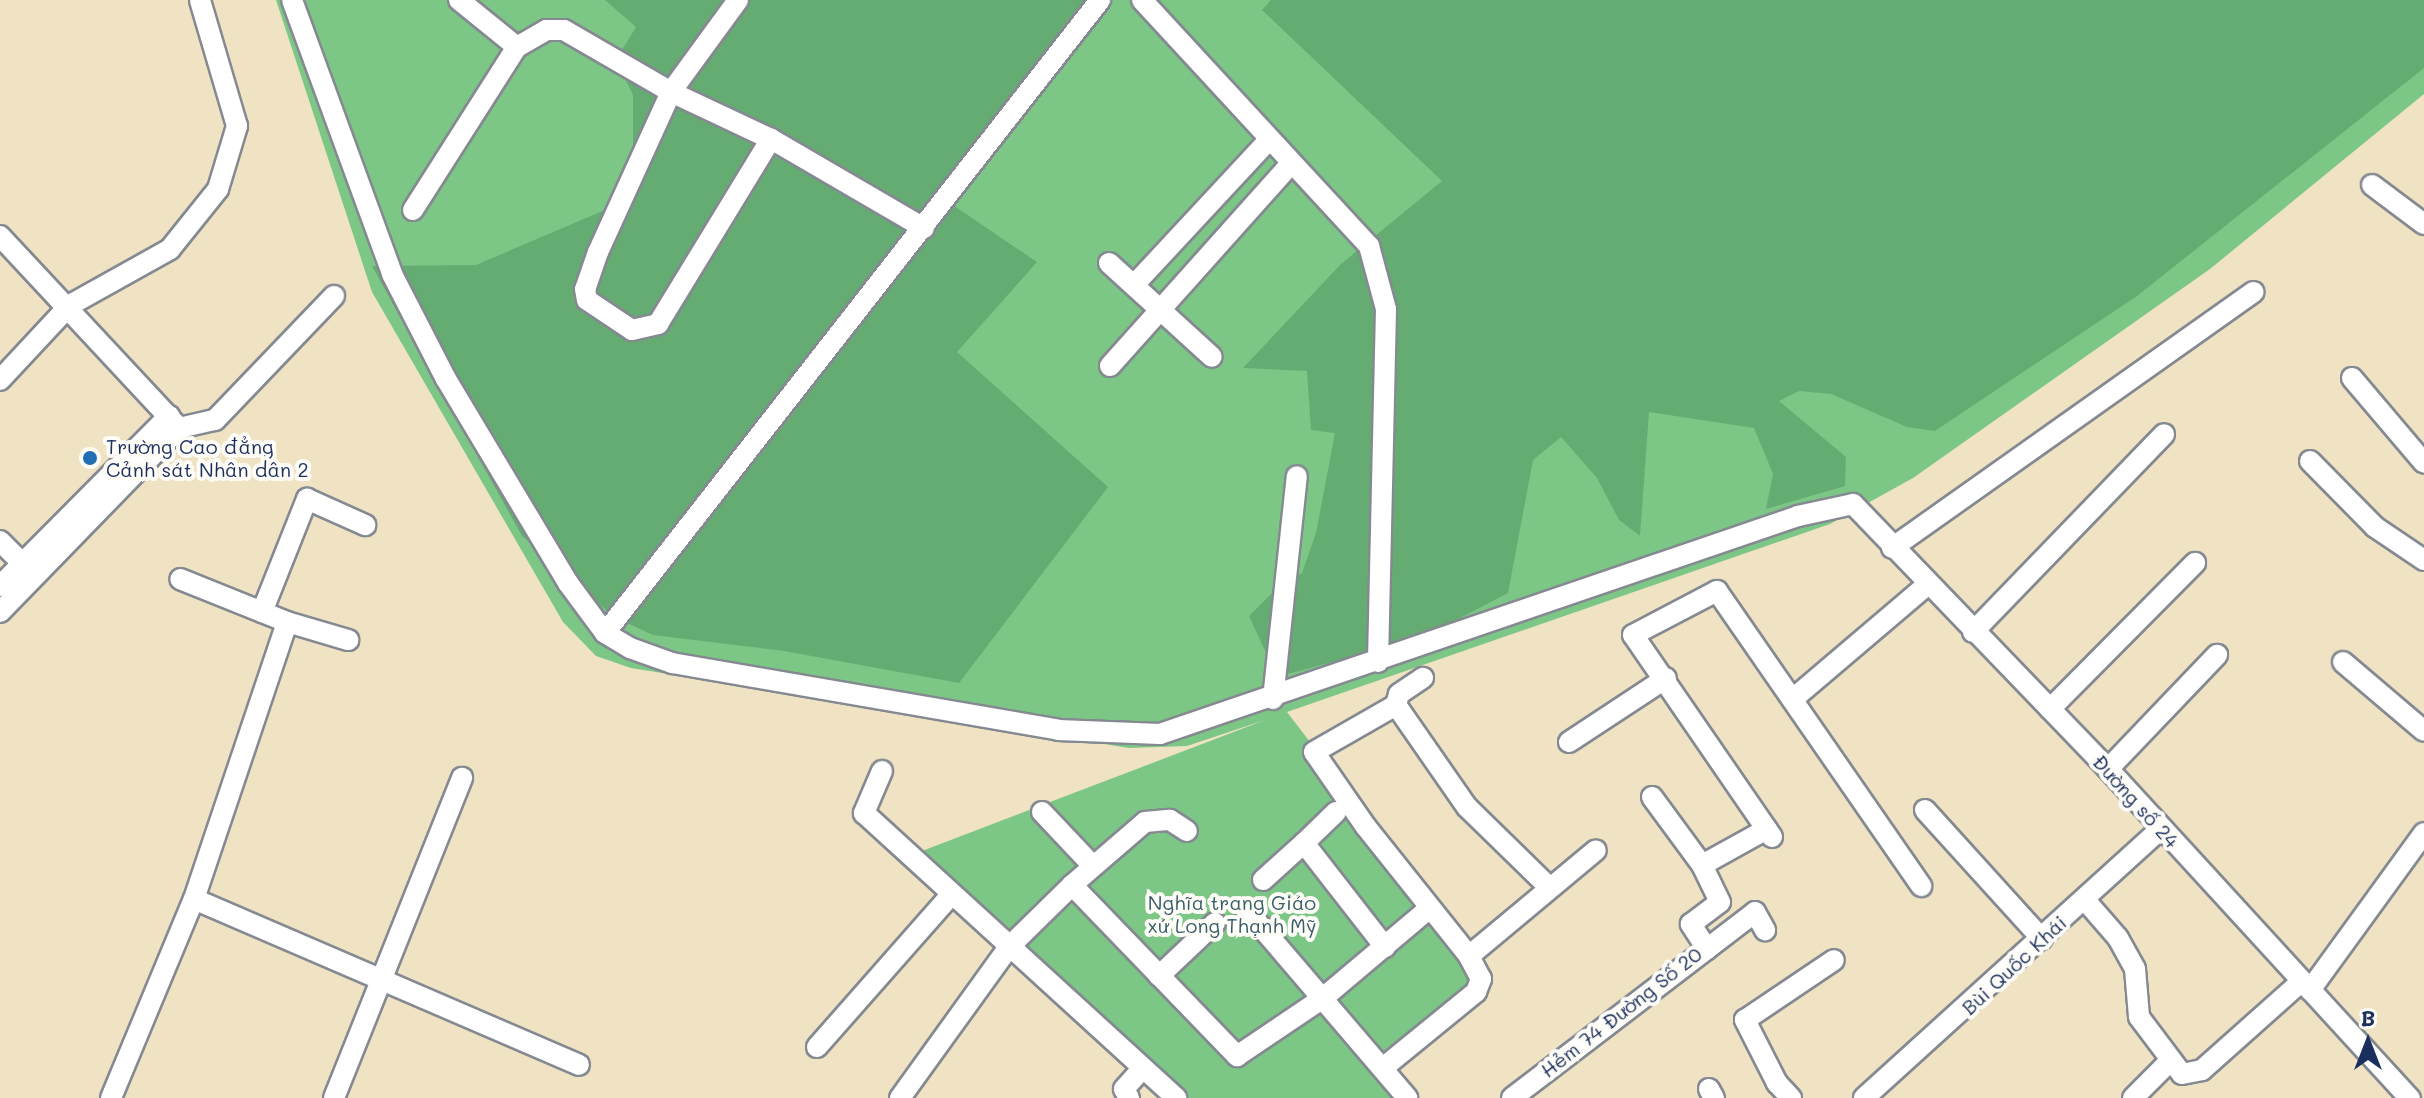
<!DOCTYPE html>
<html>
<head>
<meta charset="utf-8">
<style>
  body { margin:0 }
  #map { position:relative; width:2424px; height:1098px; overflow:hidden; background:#efe3c4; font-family:Mali,sans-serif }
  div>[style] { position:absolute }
  .green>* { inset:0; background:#7cc785 }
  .forest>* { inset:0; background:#65ac72 }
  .roads { filter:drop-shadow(2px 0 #858991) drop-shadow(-2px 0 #858991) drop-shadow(0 2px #858991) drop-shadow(0 -2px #858991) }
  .minor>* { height:20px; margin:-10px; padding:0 10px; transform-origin:10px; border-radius:10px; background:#fff }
  .dots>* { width:22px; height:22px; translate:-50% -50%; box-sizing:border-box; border:4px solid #fdfcf7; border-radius:50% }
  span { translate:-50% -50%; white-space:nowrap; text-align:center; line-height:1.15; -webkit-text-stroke:8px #fdfcf7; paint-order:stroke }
  .poi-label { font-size:20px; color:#1b2f5e }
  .left { translate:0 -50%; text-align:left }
  .street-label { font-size:20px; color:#1b2f5e }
  .park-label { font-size:20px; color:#385d6a }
  .north { position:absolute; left:2328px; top:1002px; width:80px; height:80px; -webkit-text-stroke:6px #fdfcf7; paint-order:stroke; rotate:0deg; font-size:22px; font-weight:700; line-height:32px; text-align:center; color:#1b2f5e }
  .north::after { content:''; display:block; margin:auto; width:28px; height:36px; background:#1b2f5e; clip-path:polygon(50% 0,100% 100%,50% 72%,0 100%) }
</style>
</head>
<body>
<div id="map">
  <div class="green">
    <i style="clip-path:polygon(276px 0,2424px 0,2424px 94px,2210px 269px,1913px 478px,1830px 524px,1287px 712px,1477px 960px,1480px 982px,1386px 1075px,1406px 1098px,1187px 1098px,922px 851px,1265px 720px,1187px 746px,1129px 748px,631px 668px,596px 656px,563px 622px,372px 292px)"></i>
  </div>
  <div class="forest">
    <i style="clip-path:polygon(605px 0,1098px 0,941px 197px,1037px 262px,957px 352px,1108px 487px,959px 683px,784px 651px,653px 635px,614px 617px,522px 536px,372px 266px,476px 265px,633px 198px,633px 95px,616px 60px,636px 27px)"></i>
    <i style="clip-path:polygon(1271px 0,2424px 0,2424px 68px,2137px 296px,1935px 431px,1907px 427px,1831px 394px,1799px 391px,1779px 401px,1846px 457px,1845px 486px,1766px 509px,1773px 474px,1754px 428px,1649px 412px,1640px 536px,1619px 520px,1597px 478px,1561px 437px,1533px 460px,1508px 593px,1424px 637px,1277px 677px,1249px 616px,1276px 589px,1302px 573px,1316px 533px,1335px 433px,1311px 430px,1307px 371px,1243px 368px,1341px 264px,1442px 181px,1262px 10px)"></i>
  </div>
  <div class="roads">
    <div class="minor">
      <i style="left:292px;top:0;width:292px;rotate:69.9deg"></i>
      <i style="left:392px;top:274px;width:118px;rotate:62.8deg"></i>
      <i style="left:446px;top:379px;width:238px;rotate:59.1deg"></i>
      <i style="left:568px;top:583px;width:62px;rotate:53.5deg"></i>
      <i style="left:605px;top:633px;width:29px;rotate:31deg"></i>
      <i style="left:630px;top:648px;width:45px;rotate:19.7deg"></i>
      <i style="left:672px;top:663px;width:392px;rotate:9.8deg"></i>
      <i style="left:1058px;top:730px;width:102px;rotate:2.2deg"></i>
      <i style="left:1160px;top:734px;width:674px;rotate:-18.86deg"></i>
      <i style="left:1798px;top:516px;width:56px;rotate:-12.3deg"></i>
      <i style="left:1853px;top:504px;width:368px;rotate:46.1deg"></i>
      <i style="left:2108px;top:769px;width:447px;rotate:47.5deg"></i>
      <i style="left:459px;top:0;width:75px;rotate:39deg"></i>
      <i style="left:738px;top:0;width:114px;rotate:126.1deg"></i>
      <i style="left:671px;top:92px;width:176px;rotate:114.5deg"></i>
      <i style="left:598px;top:252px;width:39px;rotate:109deg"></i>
      <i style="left:585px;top:289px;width:11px;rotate:80deg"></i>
      <i style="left:587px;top:300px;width:54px;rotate:33.7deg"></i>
      <i style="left:632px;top:330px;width:27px;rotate:-13deg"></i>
      <i style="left:658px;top:324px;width:217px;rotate:-58.6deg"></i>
      <i style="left:1142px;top:0;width:335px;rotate:47.3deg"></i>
      <i style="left:1369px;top:246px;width:65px;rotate:74.9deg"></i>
      <i style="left:1386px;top:309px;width:353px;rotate:91.3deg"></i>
      <i style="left:2372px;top:185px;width:65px;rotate:36.9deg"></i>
      <i style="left:413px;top:210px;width:193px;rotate:-57.5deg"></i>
      <i style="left:517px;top:47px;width:34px;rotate:-30deg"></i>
      <i style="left:546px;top:30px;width:18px"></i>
      <i style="left:564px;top:30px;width:124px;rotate:30.1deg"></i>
      <i style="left:671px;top:92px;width:110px;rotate:25.2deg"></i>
      <i style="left:771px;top:139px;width:177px;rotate:30.2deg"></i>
      <i style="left:0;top:236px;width:262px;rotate:47deg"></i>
      <i style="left:1109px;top:263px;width:139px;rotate:42.4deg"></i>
      <i style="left:1134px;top:285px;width:197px;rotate:-47.1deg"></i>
      <i style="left:1110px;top:366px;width:270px;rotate:-48.2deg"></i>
      <i style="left:2352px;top:378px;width:111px;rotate:49.7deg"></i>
      <i style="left:0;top:380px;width:103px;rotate:-47deg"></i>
      <i style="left:70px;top:305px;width:115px;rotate:-29.2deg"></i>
      <i style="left:170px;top:249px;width:77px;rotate:-51.3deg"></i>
      <i style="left:218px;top:189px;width:66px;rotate:-73.2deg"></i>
      <i style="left:237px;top:126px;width:131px;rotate:-106.4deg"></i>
      <i style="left:2310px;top:461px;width:93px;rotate:45.4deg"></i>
      <i style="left:2375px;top:527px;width:59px;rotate:34deg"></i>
      <i style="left:0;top:541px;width:42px;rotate:45deg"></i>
      <i style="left:1892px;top:548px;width:443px;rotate:-35.3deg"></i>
      <i style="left:0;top:586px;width:240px;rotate:-45.2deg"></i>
      <i style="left:0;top:612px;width:257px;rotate:-45.8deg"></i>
      <i style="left:179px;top:428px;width:37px;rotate:-13deg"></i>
      <i style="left:215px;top:420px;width:172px;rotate:-46.2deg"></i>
      <i style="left:262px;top:612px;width:122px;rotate:-68.3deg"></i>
      <i style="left:307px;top:499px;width:64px;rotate:24.1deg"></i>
      <i style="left:287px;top:622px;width:64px;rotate:16.4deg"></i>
      <i style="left:1973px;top:632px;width:275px;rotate:-46deg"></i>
      <i style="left:605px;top:633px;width:804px;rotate:-51.97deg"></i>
      <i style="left:2343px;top:662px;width:106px;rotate:40.4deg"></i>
      <i style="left:1273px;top:699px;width:224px;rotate:-83.9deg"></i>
      <i style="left:1793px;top:699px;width:175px;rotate:-40.4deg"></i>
      <i style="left:1396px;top:705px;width:124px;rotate:55.2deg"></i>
      <i style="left:1467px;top:807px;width:115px;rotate:44.3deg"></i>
      <i style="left:2050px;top:709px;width:206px;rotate:-45.2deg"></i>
      <i style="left:1569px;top:742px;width:116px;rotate:-33.4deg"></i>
      <i style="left:2108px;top:769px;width:158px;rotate:-46.3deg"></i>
      <i style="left:882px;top:771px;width:46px;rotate:113.2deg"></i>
      <i style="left:864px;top:813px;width:423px;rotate:42.4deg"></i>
      <i style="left:1652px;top:797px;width:84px;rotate:53.7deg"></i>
      <i style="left:1925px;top:810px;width:174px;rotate:47.8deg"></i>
      <i style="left:1042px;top:812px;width:74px;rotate:46.6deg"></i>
      <i style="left:1336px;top:812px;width:45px;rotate:135.9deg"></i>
      <i style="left:1304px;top:843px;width:132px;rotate:52.1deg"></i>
      <i style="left:1772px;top:837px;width:245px;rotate:-124.5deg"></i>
      <i style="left:1633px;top:635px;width:95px;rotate:-27.6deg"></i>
      <i style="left:1717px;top:591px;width:359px;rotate:55.3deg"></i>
      <i style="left:1263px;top:880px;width:55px;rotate:-42.1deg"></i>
      <i style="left:1072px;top:885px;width:96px;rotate:-40.8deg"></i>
      <i style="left:1145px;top:822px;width:25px;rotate:-5deg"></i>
      <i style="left:1170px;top:820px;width:20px;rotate:33deg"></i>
      <i style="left:194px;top:899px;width:419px;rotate:23.3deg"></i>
      <i style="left:2085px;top:900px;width:50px;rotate:49deg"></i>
      <i style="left:2118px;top:938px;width:35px;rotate:61deg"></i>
      <i style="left:2135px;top:969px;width:48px;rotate:85.2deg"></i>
      <i style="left:2139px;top:1017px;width:71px;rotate:53deg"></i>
      <i style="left:2182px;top:1074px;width:20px;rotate:-11deg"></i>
      <i style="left:2202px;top:1070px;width:134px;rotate:-41.7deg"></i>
      <i style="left:1245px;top:908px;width:250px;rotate:49.5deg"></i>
      <i style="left:1707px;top:949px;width:30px;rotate:-123deg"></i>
      <i style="left:1691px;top:924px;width:36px;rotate:-37deg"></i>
      <i style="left:1720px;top:902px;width:41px;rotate:-115.9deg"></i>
      <i style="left:1702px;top:865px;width:74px;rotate:-29deg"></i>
      <i style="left:1469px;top:956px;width:165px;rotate:-39.8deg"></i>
      <i style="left:1159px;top:976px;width:77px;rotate:-43.4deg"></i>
      <i style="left:2310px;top:990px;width:194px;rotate:-54deg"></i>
      <i style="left:817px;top:1047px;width:204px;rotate:-48.6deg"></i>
      <i style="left:1384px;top:1067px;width:119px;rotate:-39.2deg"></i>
      <i style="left:1476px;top:992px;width:14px;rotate:-69deg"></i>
      <i style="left:1481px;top:979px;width:26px;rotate:-118deg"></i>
      <i style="left:1469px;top:956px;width:165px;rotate:-128.6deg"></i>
      <i style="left:1366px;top:827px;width:91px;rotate:-124.7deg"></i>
      <i style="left:1314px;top:752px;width:95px;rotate:-29.8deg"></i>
      <i style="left:1396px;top:705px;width:11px;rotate:-75deg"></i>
      <i style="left:1399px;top:694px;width:29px;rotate:-34deg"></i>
      <i style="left:1709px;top:1089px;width:10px;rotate:61deg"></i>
      <i style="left:111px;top:1098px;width:216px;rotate:-67.4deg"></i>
      <i style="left:194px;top:899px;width:292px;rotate:-71.4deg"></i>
      <i style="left:287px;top:622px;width:115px;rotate:-158.1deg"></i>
      <i style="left:334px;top:1098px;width:345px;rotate:-68.2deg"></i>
      <i style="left:900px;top:1098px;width:186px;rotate:-54.2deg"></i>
      <i style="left:1009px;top:947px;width:88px;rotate:-44.5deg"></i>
      <i style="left:1072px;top:885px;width:238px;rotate:46deg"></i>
      <i style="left:1237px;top:1056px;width:104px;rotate:-34deg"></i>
      <i style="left:1323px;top:998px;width:132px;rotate:-40.1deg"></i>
      <i style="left:1129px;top:1098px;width:10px;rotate:-119deg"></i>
      <i style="left:1124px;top:1089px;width:28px;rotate:-48deg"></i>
      <i style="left:1512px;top:1098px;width:306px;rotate:-37.4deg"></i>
      <i style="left:1755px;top:912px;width:21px;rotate:61deg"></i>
      <i style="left:1791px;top:1098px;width:21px;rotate:-133deg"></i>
      <i style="left:1777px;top:1083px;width:71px;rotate:-116.9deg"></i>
      <i style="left:1745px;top:1020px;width:107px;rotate:-34deg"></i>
      <i style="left:1864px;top:1098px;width:401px;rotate:-42.2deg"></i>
      <i style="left:2133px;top:1098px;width:51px;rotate:-45deg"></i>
    </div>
  </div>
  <div class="dots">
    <i style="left:90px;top:458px;background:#1f6fb2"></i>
  </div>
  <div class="poi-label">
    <span class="left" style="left:106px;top:458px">Trường Cao đẳng<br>Cảnh sát Nhân dân 2</span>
  </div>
  <div class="street-label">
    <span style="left:2136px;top:801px;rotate:48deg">Đường số 24</span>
    <span style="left:2014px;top:965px;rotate:-43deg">Bùi Quốc Khái</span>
    <span style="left:1621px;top:1012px;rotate:-38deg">Hẻm 74 Đường Số 20</span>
  </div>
  <div class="park-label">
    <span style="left:1232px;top:914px">Nghĩa trang Giáo<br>xứ Long Thạnh Mỹ</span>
  </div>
  <div class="north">B</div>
</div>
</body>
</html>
